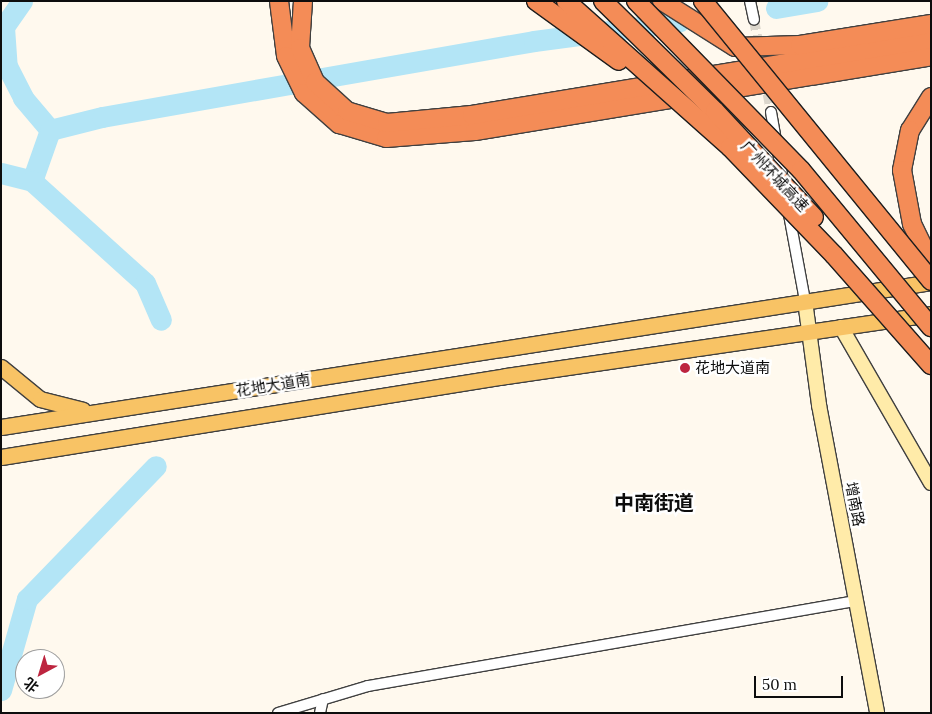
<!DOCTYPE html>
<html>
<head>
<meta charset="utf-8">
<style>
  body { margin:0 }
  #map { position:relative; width:932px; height:714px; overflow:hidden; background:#fff9ee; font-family:Lora,"Noto Sans SC",serif }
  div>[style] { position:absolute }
  .river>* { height:21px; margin:-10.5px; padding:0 10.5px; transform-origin:10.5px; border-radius:10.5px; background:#b3e5f6 }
  .street-tunnel>* { height:10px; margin-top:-5px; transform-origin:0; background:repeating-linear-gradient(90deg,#dbd6cc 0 10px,transparent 0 15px) }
  .roads { filter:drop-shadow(1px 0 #404040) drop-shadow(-1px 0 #404040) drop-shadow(0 1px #404040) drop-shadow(0 -1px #404040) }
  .street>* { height:10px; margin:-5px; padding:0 5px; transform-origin:5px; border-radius:5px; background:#fff }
  .secondary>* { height:14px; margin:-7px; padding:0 7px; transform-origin:7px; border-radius:7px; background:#ffeba9 }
  .primary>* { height:15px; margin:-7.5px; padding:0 7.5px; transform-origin:7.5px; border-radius:7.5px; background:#f8c365 }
  .highway>* { height:18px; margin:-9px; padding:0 9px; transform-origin:9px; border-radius:9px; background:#f48c57 }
  .bridges { filter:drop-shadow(1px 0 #1e1e1e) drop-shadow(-1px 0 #1e1e1e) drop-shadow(0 1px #1e1e1e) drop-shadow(0 -1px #1e1e1e) }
  .highway-bridge>* { height:18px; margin:-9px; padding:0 9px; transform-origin:9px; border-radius:9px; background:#f48c57 }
  .dots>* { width:14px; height:14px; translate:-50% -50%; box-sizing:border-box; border:2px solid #fff; border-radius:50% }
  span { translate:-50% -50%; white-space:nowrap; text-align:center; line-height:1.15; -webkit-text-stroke:5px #fff; paint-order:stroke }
  .street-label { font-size:15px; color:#0d0d0d }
  .poi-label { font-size:15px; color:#0d0d0d }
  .left { translate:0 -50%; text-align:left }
  .district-label { font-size:20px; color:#0d0d0d; font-weight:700 }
  .frame { position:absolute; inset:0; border:2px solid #0d0d0d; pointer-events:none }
  .north { position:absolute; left:15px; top:649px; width:50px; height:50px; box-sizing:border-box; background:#fff; border:1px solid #9e9e9e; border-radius:50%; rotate:219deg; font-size:14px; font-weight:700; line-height:20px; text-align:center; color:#0d0d0d }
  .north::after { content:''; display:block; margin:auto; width:18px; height:22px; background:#bd253f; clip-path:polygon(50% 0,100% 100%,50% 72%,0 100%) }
  .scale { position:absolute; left:754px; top:676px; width:89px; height:22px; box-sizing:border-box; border:2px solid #0d0d0d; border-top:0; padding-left:6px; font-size:15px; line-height:18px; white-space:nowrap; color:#0d0d0d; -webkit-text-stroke:4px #fff; paint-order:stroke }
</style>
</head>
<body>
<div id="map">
  <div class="river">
    <i style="left:22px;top:1px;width:32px;rotate:125deg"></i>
    <i style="left:4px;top:27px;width:39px;rotate:86deg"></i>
    <i style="left:7px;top:66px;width:36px;rotate:63deg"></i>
    <i style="left:23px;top:98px;width:42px;rotate:49.8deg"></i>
    <i style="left:50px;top:130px;width:54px;rotate:109.4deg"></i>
    <i style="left:776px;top:8px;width:42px;rotate:-9.7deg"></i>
    <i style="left:322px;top:78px;width:215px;rotate:-9.9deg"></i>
    <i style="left:534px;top:41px;width:146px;rotate:-7.5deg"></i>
    <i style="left:50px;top:130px;width:54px;rotate:-14deg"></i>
    <i style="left:102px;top:117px;width:191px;rotate:-10deg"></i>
    <i style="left:1px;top:173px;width:32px;rotate:14deg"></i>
    <i style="left:32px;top:181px;width:152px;rotate:42.1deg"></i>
    <i style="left:145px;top:283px;width:40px;rotate:66.6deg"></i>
    <i style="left:1px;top:690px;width:95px;rotate:-74.1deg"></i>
    <i style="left:27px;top:599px;width:185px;rotate:-45.9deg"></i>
  </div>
  <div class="street-tunnel">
    <i style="left:754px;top:20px;width:94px;rotate:79.5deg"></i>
  </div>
  <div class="roads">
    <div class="street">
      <i style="left:750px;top:1px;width:19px;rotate:78deg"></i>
      <i style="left:771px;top:112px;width:69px;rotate:80deg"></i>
      <i style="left:788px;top:209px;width:94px;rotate:79.5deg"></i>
      <i style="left:278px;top:713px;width:94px;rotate:-16.7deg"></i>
      <i style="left:368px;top:686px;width:496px;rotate:-9.9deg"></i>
      <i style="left:320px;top:713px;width:14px;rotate:-78deg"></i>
    </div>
    <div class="secondary">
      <i style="left:805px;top:301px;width:105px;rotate:82.3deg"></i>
      <i style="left:819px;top:405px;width:313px;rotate:79.3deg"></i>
      <i style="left:841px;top:327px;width:180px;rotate:60deg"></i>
    </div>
    <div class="primary">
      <i style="left:1px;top:367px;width:50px;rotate:39.4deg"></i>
      <i style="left:40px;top:399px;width:44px;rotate:14.3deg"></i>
      <i style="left:1px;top:427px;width:941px;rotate:-8.86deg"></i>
      <i style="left:1px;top:457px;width:511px;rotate:-9.11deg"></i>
      <i style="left:506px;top:376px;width:429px;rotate:-8.3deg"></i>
    </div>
    <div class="highway">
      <i style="left:279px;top:1px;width:55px;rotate:82.7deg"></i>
      <i style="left:286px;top:56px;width:41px;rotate:64.1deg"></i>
      <i style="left:304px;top:93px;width:47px;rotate:41.5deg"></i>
      <i style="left:339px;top:124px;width:49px;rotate:16.6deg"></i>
      <i style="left:386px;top:138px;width:89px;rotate:-4.5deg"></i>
      <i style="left:475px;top:131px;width:462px;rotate:-9.3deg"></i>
      <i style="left:303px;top:1px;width:47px;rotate:93.7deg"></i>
      <i style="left:300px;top:48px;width:37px;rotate:66deg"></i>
      <i style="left:315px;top:82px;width:43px;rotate:42.2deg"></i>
      <i style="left:347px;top:111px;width:42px;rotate:16.7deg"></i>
      <i style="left:387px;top:123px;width:85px;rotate:-5.4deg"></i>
      <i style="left:472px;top:115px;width:465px;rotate:-9.4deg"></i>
      <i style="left:662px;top:1px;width:86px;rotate:32.2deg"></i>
      <i style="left:735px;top:47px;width:65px;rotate:-1.8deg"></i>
      <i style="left:800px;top:45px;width:133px;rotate:-9.1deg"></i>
      <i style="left:931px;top:97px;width:39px;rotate:122deg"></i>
      <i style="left:910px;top:130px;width:41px;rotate:101.3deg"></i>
      <i style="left:902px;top:170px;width:55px;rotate:79.5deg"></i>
      <i style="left:912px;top:224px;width:43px;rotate:64deg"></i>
    </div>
  </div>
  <div class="bridges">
    <div class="highway-bridge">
      <i style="left:536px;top:1px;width:102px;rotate:35.9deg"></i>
      <i style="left:566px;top:1px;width:220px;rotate:41.7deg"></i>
      <i style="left:730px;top:147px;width:150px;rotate:46.1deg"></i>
      <i style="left:834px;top:255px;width:147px;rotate:48.6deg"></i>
      <i style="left:603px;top:1px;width:157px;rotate:44.5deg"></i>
      <i style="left:715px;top:111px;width:145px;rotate:47deg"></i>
      <i style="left:636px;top:1px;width:236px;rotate:45.7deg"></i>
      <i style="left:801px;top:170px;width:204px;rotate:50.4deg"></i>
      <i style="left:703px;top:1px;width:361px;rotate:50.8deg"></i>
    </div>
  </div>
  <div class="dots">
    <i style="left:685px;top:368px;background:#bd253f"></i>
  </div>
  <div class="street-label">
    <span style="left:775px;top:176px;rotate:47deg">广州环城高速</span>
    <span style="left:273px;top:385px;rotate:-9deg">花地大道南</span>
    <span style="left:855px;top:504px;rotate:79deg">增南路</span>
  </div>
  <div class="poi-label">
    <span class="left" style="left:695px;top:368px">花地大道南</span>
  </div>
  <div class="district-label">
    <span style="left:654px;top:502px">中南街道</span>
  </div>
  <div class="frame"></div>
  <div class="north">北</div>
  <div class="scale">50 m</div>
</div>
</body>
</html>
